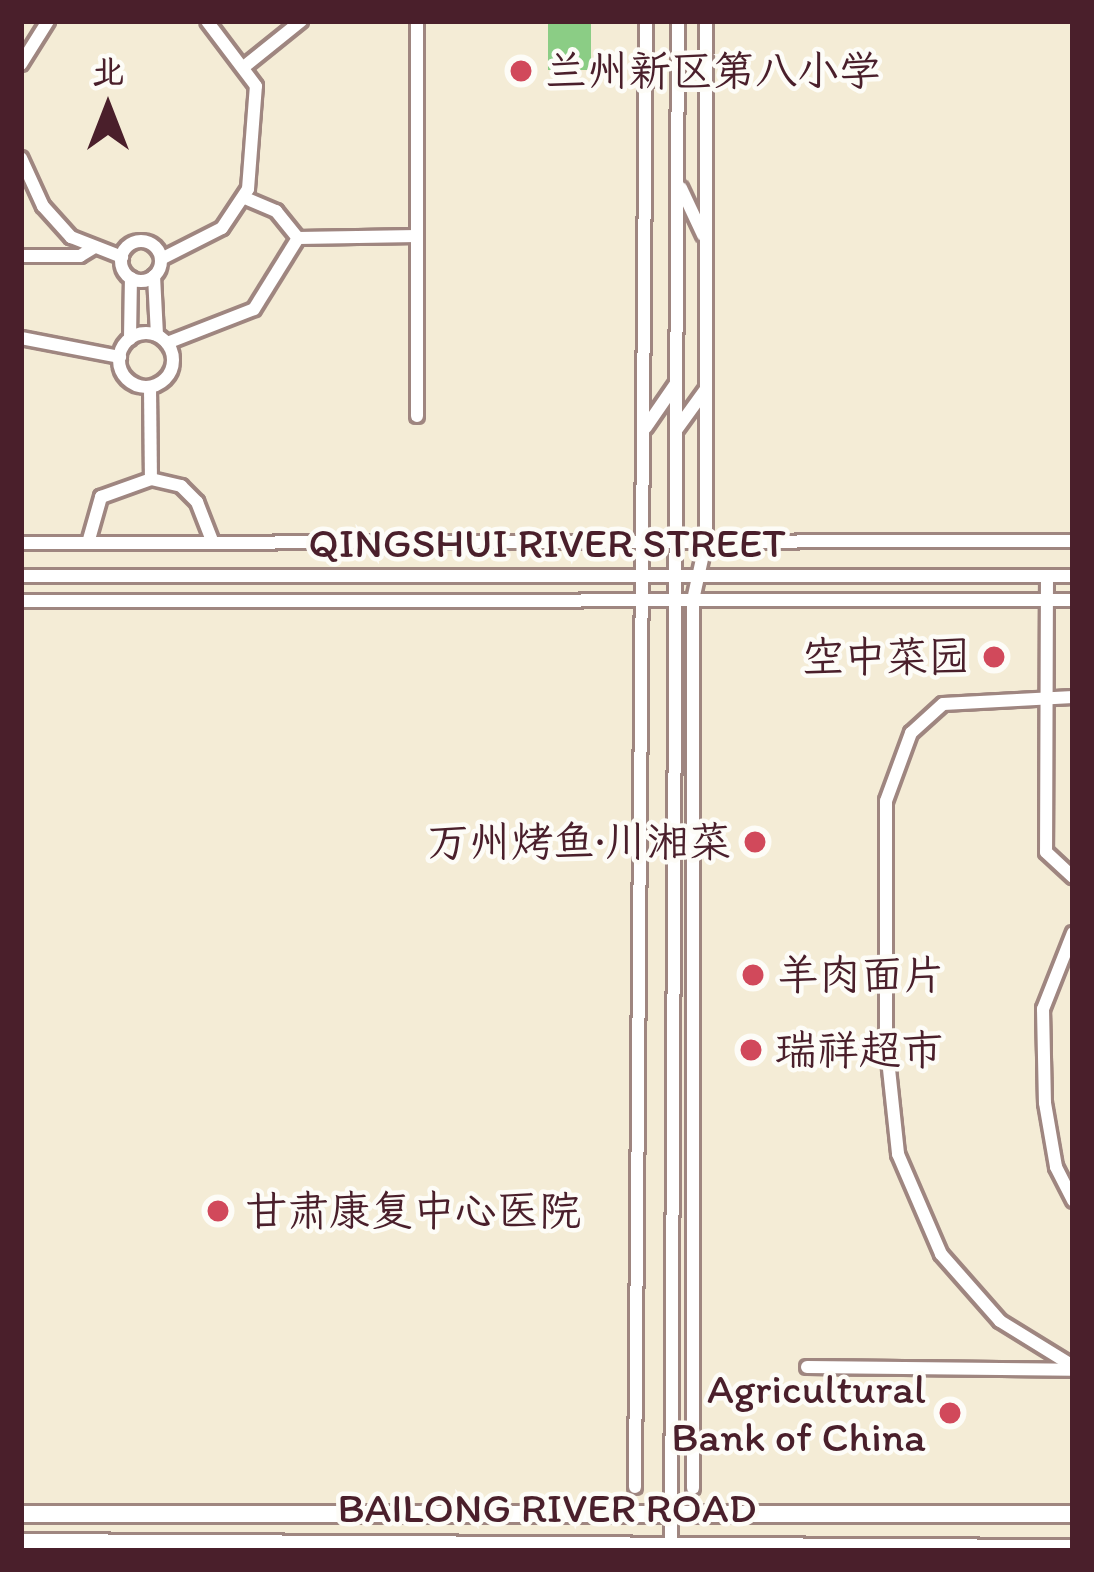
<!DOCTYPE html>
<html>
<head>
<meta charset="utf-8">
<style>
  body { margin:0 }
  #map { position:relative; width:1094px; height:1572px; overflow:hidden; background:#f4ecd6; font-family:Itim,"LXGW WenKai TC",sans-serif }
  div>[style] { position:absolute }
  .green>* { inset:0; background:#8bcd85; transform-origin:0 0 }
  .roads { filter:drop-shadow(3px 0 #9f8680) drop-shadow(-3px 0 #9f8680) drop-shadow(0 3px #9f8680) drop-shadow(0 -3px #9f8680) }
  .minor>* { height:12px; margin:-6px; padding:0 6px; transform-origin:6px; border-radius:6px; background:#fff }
  .minor>.ring { margin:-6px; padding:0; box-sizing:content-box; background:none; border:12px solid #fff; border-radius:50% }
  .major>* { height:16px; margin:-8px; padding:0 8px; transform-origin:8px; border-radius:8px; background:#fff }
  .dots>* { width:33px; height:33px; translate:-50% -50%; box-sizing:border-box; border:6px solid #fdfcf7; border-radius:50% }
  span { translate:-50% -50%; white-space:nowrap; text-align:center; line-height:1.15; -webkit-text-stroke:9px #fdfcf7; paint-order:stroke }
  .poi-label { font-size:42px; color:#4a1f2b }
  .left { translate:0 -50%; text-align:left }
  .right { translate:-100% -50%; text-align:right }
  .street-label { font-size:42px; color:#4a1f2b }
  .frame { position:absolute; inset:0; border:24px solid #4a1f2b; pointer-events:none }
  .north { position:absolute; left:48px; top:48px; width:120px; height:120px; -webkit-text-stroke:9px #fdfcf7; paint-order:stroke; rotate:0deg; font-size:33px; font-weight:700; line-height:48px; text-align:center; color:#4a1f2b }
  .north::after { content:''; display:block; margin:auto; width:42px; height:54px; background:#4a1f2b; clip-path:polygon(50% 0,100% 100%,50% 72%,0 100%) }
</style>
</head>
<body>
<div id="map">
  <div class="green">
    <i style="left:548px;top:21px;width:43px;height:49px"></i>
  </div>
  <div class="roads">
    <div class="minor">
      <i style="left:417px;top:21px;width:395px;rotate:90deg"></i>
      <i style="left:21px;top:64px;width:51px;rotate:-57.9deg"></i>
      <i style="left:245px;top:66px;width:72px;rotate:-38.8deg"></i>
      <i style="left:21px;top:158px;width:53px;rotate:65.4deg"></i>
      <i style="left:43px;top:206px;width:42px;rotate:47.9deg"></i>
      <i style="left:71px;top:237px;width:55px;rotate:21.4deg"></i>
      <i style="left:681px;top:188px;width:52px;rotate:64.9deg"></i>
      <i style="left:245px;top:198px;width:34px;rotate:23deg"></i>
      <i style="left:276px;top:211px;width:35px;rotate:51deg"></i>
      <i style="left:298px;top:238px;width:119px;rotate:-1deg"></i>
      <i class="ring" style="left:121px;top:241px;width:28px;height:28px"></i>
      <i style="left:21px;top:256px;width:59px"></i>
      <i style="left:80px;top:256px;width:15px;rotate:-32deg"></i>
      <i style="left:161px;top:259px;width:68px;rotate:-26.9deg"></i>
      <i style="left:222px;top:228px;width:47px;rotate:-56.3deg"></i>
      <i style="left:248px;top:189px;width:103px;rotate:-85.6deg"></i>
      <i style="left:256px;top:86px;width:81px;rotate:-127deg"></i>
      <i style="left:154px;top:276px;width:59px;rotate:87.1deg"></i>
      <i class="ring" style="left:119px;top:333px;width:42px;height:42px"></i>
      <i style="left:21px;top:338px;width:101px;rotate:10.9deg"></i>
      <i style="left:130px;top:339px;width:61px;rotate:-89.1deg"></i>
      <i style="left:167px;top:343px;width:93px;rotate:-21.3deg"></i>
      <i style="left:254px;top:309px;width:84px;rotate:-58.2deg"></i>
      <i style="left:150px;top:387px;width:92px;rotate:89.4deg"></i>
      <i style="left:646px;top:427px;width:51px;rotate:-55.4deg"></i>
      <i style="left:677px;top:429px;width:49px;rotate:-54.1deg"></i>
      <i style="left:21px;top:543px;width:1052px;rotate:-0.11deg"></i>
      <i style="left:88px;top:543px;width:48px;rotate:-74.2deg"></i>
      <i style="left:101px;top:497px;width:53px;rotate:-19.8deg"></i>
      <i style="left:151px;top:479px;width:31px;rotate:13deg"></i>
      <i style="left:181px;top:486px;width:23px;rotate:45deg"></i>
      <i style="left:197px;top:502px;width:44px;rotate:68.7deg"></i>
      <i style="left:21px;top:576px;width:1052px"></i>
      <i style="left:1047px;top:576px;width:276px;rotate:90.2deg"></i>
      <i style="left:1046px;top:852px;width:37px;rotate:43deg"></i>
      <i style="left:21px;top:601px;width:1052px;rotate:-0.05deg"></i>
      <i style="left:1073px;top:697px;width:130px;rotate:176.9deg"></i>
      <i style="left:943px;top:704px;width:43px;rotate:137.8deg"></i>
      <i style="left:911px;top:733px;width:72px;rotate:110.2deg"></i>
      <i style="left:886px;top:801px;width:240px;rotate:90deg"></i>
      <i style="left:886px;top:1041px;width:114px;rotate:83.9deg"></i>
      <i style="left:898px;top:1154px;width:109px;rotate:66.7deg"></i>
      <i style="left:941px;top:1254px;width:89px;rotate:48.6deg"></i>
      <i style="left:1000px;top:1321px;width:86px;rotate:31.7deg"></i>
      <i style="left:1073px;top:933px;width:82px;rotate:111.5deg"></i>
      <i style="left:1043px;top:1009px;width:94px;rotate:88.8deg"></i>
      <i style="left:1045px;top:1103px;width:65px;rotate:80.2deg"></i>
      <i style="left:1056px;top:1167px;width:38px;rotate:63deg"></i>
      <i style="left:807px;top:1367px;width:266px;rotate:0.6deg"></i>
      <i style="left:635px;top:1487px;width:1466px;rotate:-89.57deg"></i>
      <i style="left:693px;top:1488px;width:888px;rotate:-90deg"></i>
      <i style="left:693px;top:600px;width:60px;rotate:-77.6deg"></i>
      <i style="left:706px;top:541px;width:520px;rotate:-90deg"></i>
      <i style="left:671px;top:1550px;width:1529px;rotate:-89.74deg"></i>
    </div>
    <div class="major">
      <i style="left:21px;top:1514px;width:1052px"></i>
      <i style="left:21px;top:1542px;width:1052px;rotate:0.33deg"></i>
    </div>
  </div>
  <div class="dots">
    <i style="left:521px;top:71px;background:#d1495b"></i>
    <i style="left:994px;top:657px;background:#d1495b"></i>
    <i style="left:755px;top:842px;background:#d1495b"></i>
    <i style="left:753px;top:975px;background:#d1495b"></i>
    <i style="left:751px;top:1050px;background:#d1495b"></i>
    <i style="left:218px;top:1211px;background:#d1495b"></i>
    <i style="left:950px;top:1413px;background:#d1495b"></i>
  </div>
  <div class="poi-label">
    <span class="left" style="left:545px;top:71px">兰州新区第八小学</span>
    <span class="right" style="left:970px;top:657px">空中菜园</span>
    <span class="right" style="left:731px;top:842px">万州烤鱼·川湘菜</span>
    <span class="left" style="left:777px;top:975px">羊肉面片</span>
    <span class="left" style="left:775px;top:1050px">瑞祥超市</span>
    <span class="left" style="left:245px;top:1211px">甘肃康复中心医院</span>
    <span class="right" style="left:926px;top:1413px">Agricultural<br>Bank of China</span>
  </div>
  <div class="street-label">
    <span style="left:547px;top:543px">QINGSHUI RIVER STREET</span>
    <span style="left:547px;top:1508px">BAILONG RIVER ROAD</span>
  </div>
  <div class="frame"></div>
  <div class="north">北</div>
</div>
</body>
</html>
